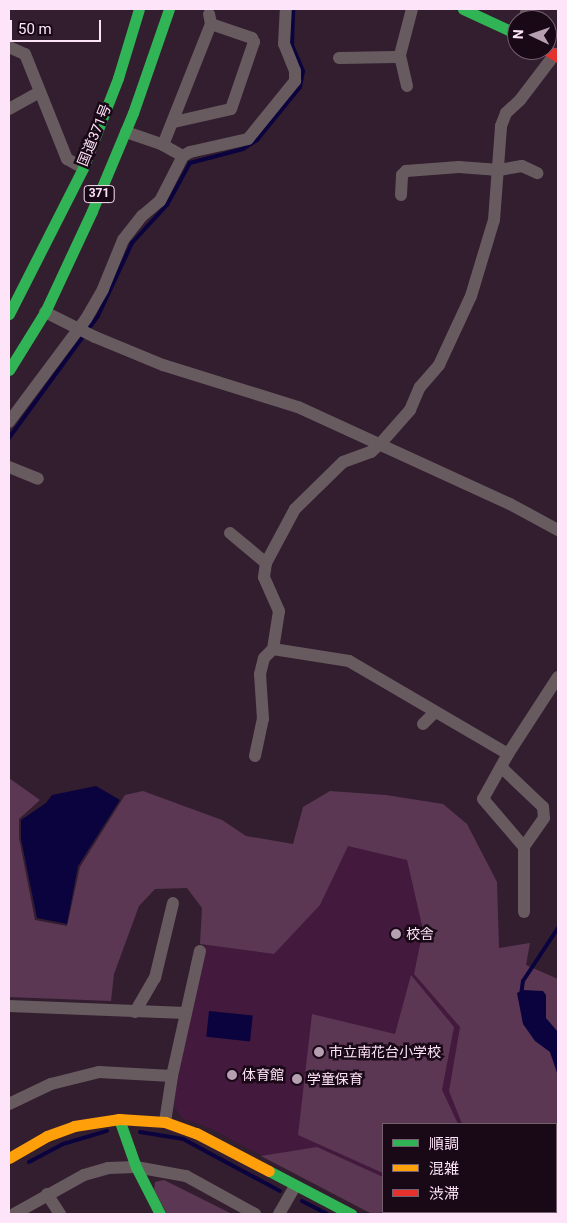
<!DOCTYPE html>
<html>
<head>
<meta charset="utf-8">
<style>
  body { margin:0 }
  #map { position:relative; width:567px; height:1223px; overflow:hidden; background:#331e30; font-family:Roboto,"Noto Sans JP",sans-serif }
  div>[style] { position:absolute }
  .built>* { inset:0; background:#431a3e }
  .green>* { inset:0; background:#5b3754 }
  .water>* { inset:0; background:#0b033e; transform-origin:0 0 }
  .stream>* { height:4px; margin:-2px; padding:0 2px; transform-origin:2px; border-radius:2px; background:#0b033e }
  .street>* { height:12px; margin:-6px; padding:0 6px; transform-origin:6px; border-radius:6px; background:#685b5f }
  .fast>* { height:11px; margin:-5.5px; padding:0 5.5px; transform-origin:5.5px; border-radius:5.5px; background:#30b455 }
  .slow>* { height:11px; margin:-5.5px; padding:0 5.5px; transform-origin:5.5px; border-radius:5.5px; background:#ff9f0a }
  .jam>* { height:11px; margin:-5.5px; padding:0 5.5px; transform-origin:5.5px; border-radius:5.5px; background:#e5322d }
  .dots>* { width:14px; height:14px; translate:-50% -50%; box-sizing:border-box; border:2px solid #190816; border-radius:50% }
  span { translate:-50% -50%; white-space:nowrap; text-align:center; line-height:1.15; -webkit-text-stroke:5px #190816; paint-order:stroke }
  .shield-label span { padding:1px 4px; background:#190816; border:1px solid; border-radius:4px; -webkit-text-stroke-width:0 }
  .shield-label { font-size:12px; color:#fee4f8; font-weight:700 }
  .street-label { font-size:14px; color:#fee4f8 }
  .poi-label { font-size:14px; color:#fee4f8 }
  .left { translate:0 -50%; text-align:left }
  .frame { position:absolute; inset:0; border:10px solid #fee4f8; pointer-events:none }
  .legend { position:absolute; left:382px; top:1123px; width:175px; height:90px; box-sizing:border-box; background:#190816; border:1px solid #756070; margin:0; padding:6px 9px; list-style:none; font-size:15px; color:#fee4f8 }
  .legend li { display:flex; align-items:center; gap:10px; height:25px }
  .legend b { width:25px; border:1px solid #756070 }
  .north { position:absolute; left:507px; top:10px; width:50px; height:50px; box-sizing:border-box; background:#190816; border:1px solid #756070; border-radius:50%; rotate:273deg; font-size:14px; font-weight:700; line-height:20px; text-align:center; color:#fee4f8 }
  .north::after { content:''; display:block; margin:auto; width:18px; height:22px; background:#b79fb2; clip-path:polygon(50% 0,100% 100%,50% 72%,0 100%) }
  .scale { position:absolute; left:10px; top:20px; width:91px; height:22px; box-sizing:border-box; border:2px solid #fee4f8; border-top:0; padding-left:6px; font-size:15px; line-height:18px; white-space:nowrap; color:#fee4f8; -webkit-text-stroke:4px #190816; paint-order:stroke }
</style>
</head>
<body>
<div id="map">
  <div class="built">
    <i style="clip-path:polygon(348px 845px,407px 860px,423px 930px,414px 974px,460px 1027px,449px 1091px,462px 1124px,383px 1124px,383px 1212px,436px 1212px,373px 1214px,210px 1128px,182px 1118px,174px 1106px,177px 1078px,206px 945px,274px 954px,320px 905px)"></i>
  </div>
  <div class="green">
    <i style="clip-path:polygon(9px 778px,40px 800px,19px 819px,19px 838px,35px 920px,67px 926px,80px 867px,125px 795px,143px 791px,222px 820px,246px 836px,293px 844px,303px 807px,330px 791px,386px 795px,443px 804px,467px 824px,497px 882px,499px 948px,530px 943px,526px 965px,558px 979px,558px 1214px,372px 1214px,261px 1156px,317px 1147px,383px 1177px,383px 1212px,556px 1212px,556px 1124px,462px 1124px,449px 1091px,460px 1027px,414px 974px,423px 930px,407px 860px,348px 846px,320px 905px,274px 954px,200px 944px,202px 908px,187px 888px,155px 889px,139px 906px,114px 974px,111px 1001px,9px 997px)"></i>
    <i style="clip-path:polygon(411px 975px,454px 1027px,442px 1090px,458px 1124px,383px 1124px,383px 1173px,298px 1135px,312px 1014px,395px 1034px)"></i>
    <i style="clip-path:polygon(164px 1180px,232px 1214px,167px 1214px,154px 1190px,155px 1182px)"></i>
  </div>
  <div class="water">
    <i style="clip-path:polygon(96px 786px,120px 800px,78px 866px,67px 924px,37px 918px,21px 839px,21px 820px,46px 803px,52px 795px)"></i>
    <i style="clip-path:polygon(523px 990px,543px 991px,546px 995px,546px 1018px,558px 1032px,558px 1076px,550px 1052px,535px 1041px,523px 1024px,517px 993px)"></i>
    <i style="left:209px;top:1011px;width:44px;height:26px;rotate:6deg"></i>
  </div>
  <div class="stream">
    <i style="left:9px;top:438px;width:151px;rotate:-53.9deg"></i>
    <i style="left:98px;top:316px;width:81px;rotate:-65deg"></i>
    <i style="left:132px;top:243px;width:52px;rotate:-47.4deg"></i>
    <i style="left:167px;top:205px;width:48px;rotate:-61.3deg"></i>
    <i style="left:190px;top:163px;width:55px;rotate:-14.8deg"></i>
    <i style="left:243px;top:149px;width:17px;rotate:-33deg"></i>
    <i style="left:257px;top:140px;width:68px;rotate:-50.9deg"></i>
    <i style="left:300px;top:87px;width:16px;rotate:-79deg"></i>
    <i style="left:303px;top:71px;width:28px;rotate:-113deg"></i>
    <i style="left:292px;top:45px;width:36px;rotate:-88deg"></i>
    <i style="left:521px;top:995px;width:14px;rotate:-82deg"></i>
    <i style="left:523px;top:981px;width:64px;rotate:-56.6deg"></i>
    <i style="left:140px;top:1132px;width:44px;rotate:9.2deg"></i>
    <i style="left:183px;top:1139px;width:110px;rotate:28.2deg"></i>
    <i style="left:29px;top:1162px;width:38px;rotate:-28deg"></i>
    <i style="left:63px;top:1144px;width:46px;rotate:-16.5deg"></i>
    <i style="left:302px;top:1201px;width:28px;rotate:27deg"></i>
  </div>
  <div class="street">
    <i style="left:524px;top:20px;width:11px;rotate:-75deg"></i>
    <i style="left:9px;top:47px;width:17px;rotate:24deg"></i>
    <i style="left:25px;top:54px;width:113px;rotate:68.2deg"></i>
    <i style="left:67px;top:159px;width:18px;rotate:29deg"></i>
    <i style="left:339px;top:58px;width:57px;rotate:-1deg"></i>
    <i style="left:396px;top:57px;width:4px;rotate:-27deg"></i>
    <i style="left:407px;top:86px;width:32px;rotate:-103deg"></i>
    <i style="left:400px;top:55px;width:48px;rotate:-75.4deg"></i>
    <i style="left:9px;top:109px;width:35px;rotate:-29deg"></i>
    <i style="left:174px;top:122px;width:58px;rotate:-12.8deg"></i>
    <i style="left:231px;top:109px;width:71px;rotate:-71.1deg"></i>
    <i style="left:254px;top:42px;width:4px;rotate:-117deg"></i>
    <i style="left:252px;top:38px;width:43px;rotate:-161.1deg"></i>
    <i style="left:126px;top:132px;width:39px;rotate:19deg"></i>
    <i style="left:163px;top:145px;width:23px;rotate:29deg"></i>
    <i style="left:163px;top:145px;width:130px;rotate:-68.4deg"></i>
    <i style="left:211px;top:24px;width:10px;rotate:-101deg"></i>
    <i style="left:401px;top:195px;width:20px;rotate:-87deg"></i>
    <i style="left:402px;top:175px;width:6px;rotate:-45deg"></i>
    <i style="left:406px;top:171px;width:53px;rotate:-4.3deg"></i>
    <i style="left:459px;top:167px;width:40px;rotate:4.3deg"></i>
    <i style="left:499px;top:170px;width:23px;rotate:-10deg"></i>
    <i style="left:522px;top:166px;width:17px;rotate:25deg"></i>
    <i style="left:45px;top:312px;width:56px;rotate:26.6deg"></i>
    <i style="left:95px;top:337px;width:74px;rotate:22.4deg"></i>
    <i style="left:163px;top:365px;width:141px;rotate:17.3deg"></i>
    <i style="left:298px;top:407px;width:233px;rotate:24.6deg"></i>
    <i style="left:510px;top:504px;width:55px;rotate:28.4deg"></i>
    <i style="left:9px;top:422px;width:129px;rotate:-53.2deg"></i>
    <i style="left:86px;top:319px;width:34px;rotate:-60deg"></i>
    <i style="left:103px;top:289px;width:53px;rotate:-67.8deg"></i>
    <i style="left:123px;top:240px;width:31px;rotate:-52deg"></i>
    <i style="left:142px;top:216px;width:23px;rotate:-40deg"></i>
    <i style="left:160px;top:201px;width:51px;rotate:-62.9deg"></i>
    <i style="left:183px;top:156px;width:8px;rotate:-30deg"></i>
    <i style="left:190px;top:152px;width:59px;rotate:-12.6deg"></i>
    <i style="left:248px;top:139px;width:75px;rotate:-51deg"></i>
    <i style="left:295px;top:81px;width:10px;rotate:-90deg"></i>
    <i style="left:295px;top:71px;width:29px;rotate:-112deg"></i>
    <i style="left:284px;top:44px;width:35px;rotate:-87deg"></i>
    <i style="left:9px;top:467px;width:31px;rotate:22deg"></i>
    <i style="left:230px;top:533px;width:47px;rotate:39.8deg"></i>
    <i style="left:273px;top:649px;width:38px;rotate:-81deg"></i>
    <i style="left:279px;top:611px;width:37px;rotate:-114deg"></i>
    <i style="left:264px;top:577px;width:14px;rotate:-82deg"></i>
    <i style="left:266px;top:563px;width:61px;rotate:-61.8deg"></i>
    <i style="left:295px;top:509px;width:67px;rotate:-44.4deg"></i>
    <i style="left:343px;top:462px;width:30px;rotate:-20deg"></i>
    <i style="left:371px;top:452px;width:13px;rotate:-42deg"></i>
    <i style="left:381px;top:443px;width:44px;rotate:-48.7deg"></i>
    <i style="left:410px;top:410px;width:25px;rotate:-67deg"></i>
    <i style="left:420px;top:387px;width:29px;rotate:-49deg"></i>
    <i style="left:439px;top:365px;width:76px;rotate:-65.1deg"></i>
    <i style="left:471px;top:296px;width:79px;rotate:-73.2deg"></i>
    <i style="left:494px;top:220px;width:94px;rotate:-85.7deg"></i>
    <i style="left:501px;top:126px;width:14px;rotate:-69deg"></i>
    <i style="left:506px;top:113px;width:19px;rotate:-43deg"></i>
    <i style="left:520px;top:100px;width:58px;rotate:-52.7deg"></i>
    <i style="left:423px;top:724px;width:17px;rotate:-45deg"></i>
    <i style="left:508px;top:754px;width:51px;rotate:119.1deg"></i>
    <i style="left:483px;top:799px;width:63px;rotate:49.5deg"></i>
    <i style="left:524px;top:847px;width:65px;rotate:90deg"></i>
    <i style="left:255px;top:756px;width:38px;rotate:-78deg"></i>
    <i style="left:263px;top:719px;width:45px;rotate:-93.8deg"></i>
    <i style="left:260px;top:674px;width:16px;rotate:-76deg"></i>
    <i style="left:264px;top:658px;width:13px;rotate:-45deg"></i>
    <i style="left:273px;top:649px;width:77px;rotate:9deg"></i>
    <i style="left:349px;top:661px;width:184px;rotate:30.3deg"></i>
    <i style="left:508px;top:754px;width:92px;rotate:-57deg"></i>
    <i style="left:501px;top:767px;width:58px;rotate:43.6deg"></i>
    <i style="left:543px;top:807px;width:11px;rotate:85deg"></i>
    <i style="left:544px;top:818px;width:35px;rotate:125deg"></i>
    <i style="left:9px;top:1006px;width:177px;rotate:2.3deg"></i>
    <i style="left:135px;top:1012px;width:39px;rotate:-60deg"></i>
    <i style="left:155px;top:978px;width:77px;rotate:-76.5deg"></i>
    <i style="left:9px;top:1104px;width:47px;rotate:-25.5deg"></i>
    <i style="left:51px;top:1084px;width:49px;rotate:-14deg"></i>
    <i style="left:99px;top:1072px;width:73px;rotate:3.1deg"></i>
    <i style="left:165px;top:1122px;width:47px;rotate:-81.3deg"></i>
    <i style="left:172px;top:1076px;width:128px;rotate:-77.4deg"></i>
    <i style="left:47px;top:1194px;width:24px;rotate:57deg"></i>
    <i style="left:14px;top:1214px;width:80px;rotate:-29.1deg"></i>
    <i style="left:84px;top:1175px;width:25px;rotate:-16deg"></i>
    <i style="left:108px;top:1168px;width:28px;rotate:-2deg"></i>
    <i style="left:136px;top:1167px;width:51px;rotate:10.2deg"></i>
    <i style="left:186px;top:1176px;width:79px;rotate:28.8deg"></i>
    <i style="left:279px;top:1214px;width:32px;rotate:-60deg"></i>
  </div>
  <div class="fast">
    <i style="left:463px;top:9px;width:60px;rotate:24.8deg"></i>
    <i style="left:9px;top:314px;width:164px;rotate:-63.1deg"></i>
    <i style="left:83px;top:168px;width:97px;rotate:-68.7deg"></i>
    <i style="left:118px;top:78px;width:72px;rotate:-73.1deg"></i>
    <i style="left:9px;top:370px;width:68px;rotate:-58.2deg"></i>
    <i style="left:45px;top:312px;width:111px;rotate:-65deg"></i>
    <i style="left:92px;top:211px;width:106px;rotate:-67.3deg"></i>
    <i style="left:133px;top:113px;width:110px;rotate:-70.9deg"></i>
    <i style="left:119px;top:1119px;width:51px;rotate:70.5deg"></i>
    <i style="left:136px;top:1167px;width:53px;rotate:62.9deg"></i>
    <i style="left:269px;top:1171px;width:93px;rotate:27.7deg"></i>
  </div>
  <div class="slow">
    <i style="left:9px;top:1158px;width:44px;rotate:-30.1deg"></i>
    <i style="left:47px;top:1136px;width:29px;rotate:-20deg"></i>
    <i style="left:74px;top:1126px;width:46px;rotate:-8.8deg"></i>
    <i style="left:119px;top:1119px;width:46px;rotate:3.7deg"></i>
    <i style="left:165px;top:1122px;width:33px;rotate:20deg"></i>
    <i style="left:196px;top:1133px;width:82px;rotate:27.5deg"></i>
  </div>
  <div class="jam">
    <i style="left:547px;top:50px;width:13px;rotate:32deg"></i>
  </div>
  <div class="dots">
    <i style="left:396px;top:934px;background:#b79fb2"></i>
    <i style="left:319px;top:1052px;background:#b79fb2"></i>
    <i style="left:232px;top:1075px;background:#b79fb2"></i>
    <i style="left:297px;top:1079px;background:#b79fb2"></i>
  </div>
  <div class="shield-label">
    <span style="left:99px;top:194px">371</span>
  </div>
  <div class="street-label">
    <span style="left:94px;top:135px;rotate:-68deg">国道371号</span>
  </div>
  <div class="poi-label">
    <span class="left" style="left:406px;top:934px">校舎</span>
    <span class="left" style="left:329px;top:1052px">市立南花台小学校</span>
    <span class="left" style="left:242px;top:1075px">体育館</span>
    <span class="left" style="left:307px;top:1079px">学童保育</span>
  </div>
  <div class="frame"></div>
  <ul class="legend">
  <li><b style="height:6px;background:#30b455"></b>順調</li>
  <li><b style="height:6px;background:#ff9f0a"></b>混雑</li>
  <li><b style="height:6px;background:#e5322d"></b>渋滞</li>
  </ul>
  <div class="north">N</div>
  <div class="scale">50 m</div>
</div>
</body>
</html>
